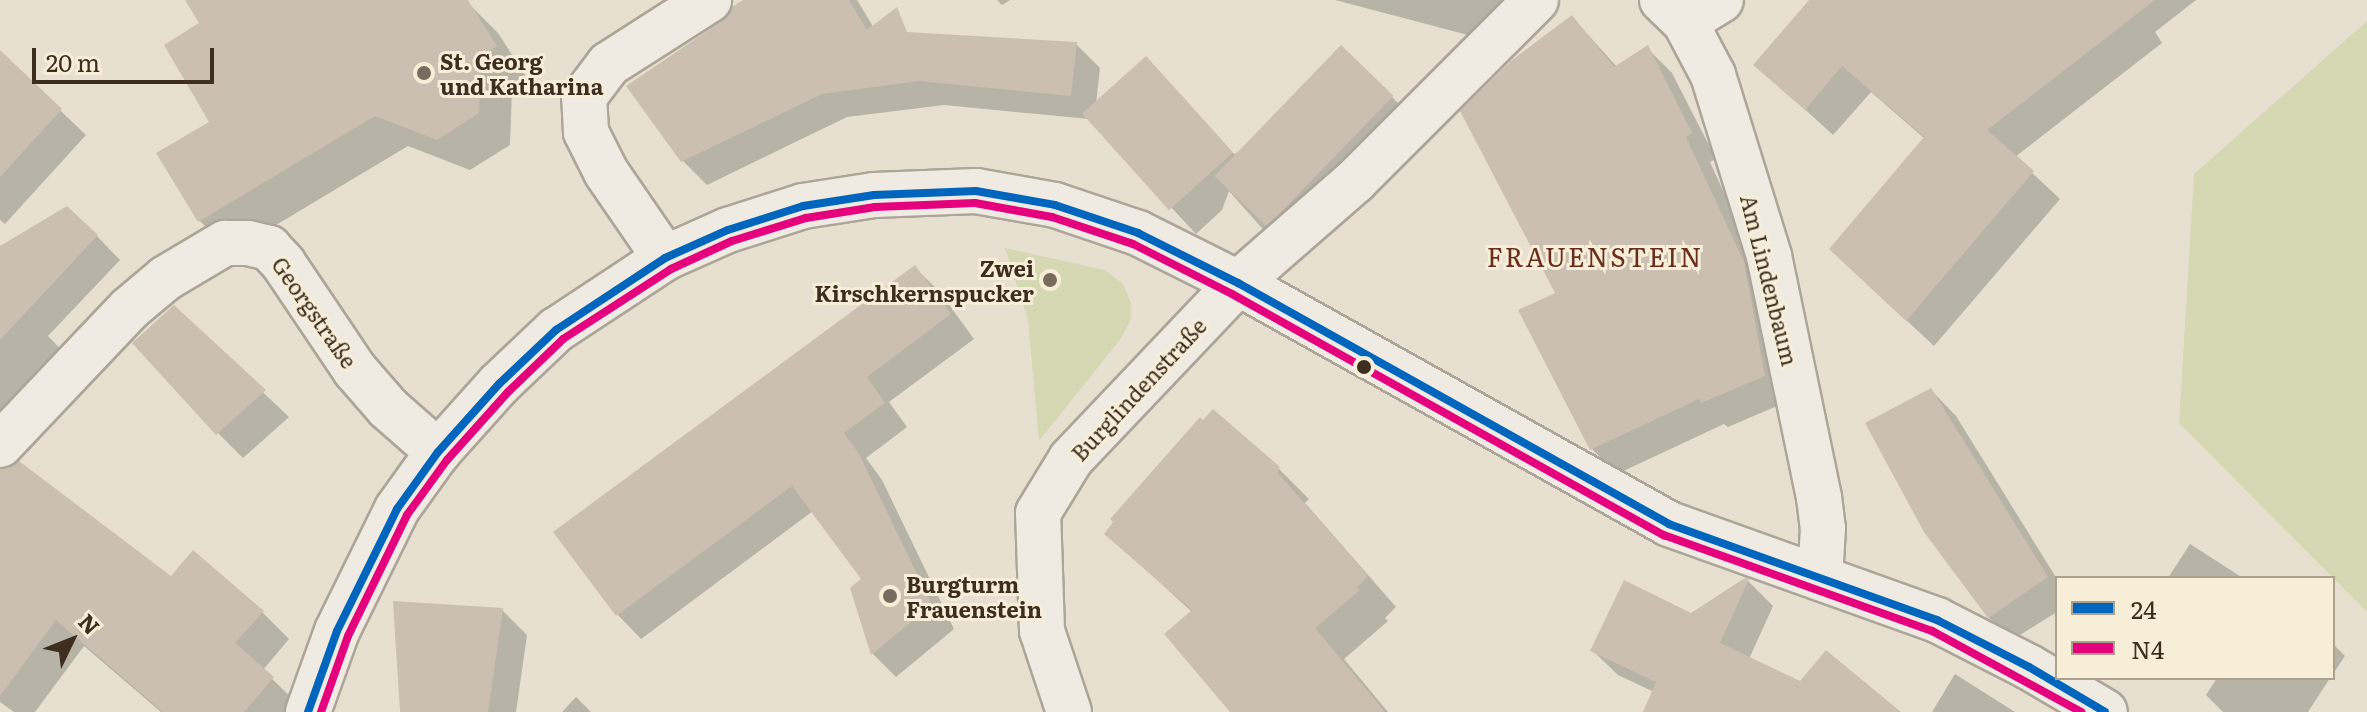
<!DOCTYPE html>
<html>
<head>
<meta charset="utf-8">
<style>
  body { margin:0 }
  #map { position:relative; width:2367px; height:712px; overflow:hidden; background:#e7e0d1; font-family:Literata,serif }
  div>[style] { position:absolute }
  .green>* { inset:0; background:#d6d7b3 }
  .shadow>* { inset:0; background:#0003 }
  .building>* { inset:0; background:#cbbfb2; transform-origin:0 0 }
  .roads { filter:drop-shadow(2px 0 #ada599) drop-shadow(-2px 0 #ada599) drop-shadow(0 2px #ada599) drop-shadow(0 -2px #ada599) }
  .street>* { height:44px; margin:-22px; padding:0 22px; transform-origin:22px; border-radius:22px; background:#efebe3 }
  .secondary>* { height:44px; margin:-22px; padding:0 22px; transform-origin:22px; border-radius:22px; background:#efebe3 }
  .bus-1>* { height:8px; margin:-4px; padding:0 4px; transform-origin:4px; border-radius:4px; background:#0065bd }
  .bus-2>* { height:8px; margin:-4px; padding:0 4px; transform-origin:4px; border-radius:4px; background:#e5007d }
  .dots>* { width:22px; height:22px; translate:-50% -50%; box-sizing:border-box; border:4px solid #f7eed8; border-radius:50% }
  span { translate:-50% -50%; white-space:nowrap; text-align:center; line-height:1.15; -webkit-text-stroke:6px #f7eed8; paint-order:stroke }
  .poi-label { font-size:22px; color:#3d2e20; font-weight:700 }
  .left { translate:0 -50%; text-align:left }
  .right { translate:-100% -50%; text-align:right }
  .street-label { font-size:22px; color:#3d2e20 }
  .quarter-label { font-size:26px; color:#6b2e1e; letter-spacing:2px }
  .legend { position:absolute; left:2055px; top:576px; width:280px; height:104px; box-sizing:border-box; background:#f7eed8; border:2px solid #ada18e; margin:0; padding:10px 14px; list-style:none; font-size:24px; color:#3d2e20 }
  .legend li { display:flex; align-items:center; gap:16px; height:40px }
  .legend b { width:40px; border:2px solid #ada18e }
  .north { position:absolute; left:32px; top:600px; width:80px; height:80px; -webkit-text-stroke:6px #f7eed8; paint-order:stroke; rotate:47deg; font-size:22px; font-weight:700; line-height:32px; text-align:center; color:#3d2e20 }
  .north::after { content:''; display:block; margin:auto; width:28px; height:36px; background:#3d2e20; clip-path:polygon(50% 0,100% 100%,50% 72%,0 100%) }
  .scale { position:absolute; left:32px; top:48px; width:182px; height:36px; box-sizing:border-box; border:4px solid #3d2e20; border-top:0; padding-left:10px; font-size:24px; line-height:28px; white-space:nowrap; color:#3d2e20; -webkit-text-stroke:6px #f7eed8; paint-order:stroke }
</style>
</head>
<body>
<div id="map">
  <div class="green">
    <i style="clip-path:polygon(2367px 21px,2367px 612px,2179px 423px,2194px 174px)"></i>
    <i style="clip-path:polygon(1005px 248px,1105px 270px,1123px 284px,1131px 303px,1131px 319px,1122px 337px,1039px 441px,1028px 320px)"></i>
  </div>
  <div class="shadow">
    <i style="clip-path:polygon(188px 0,467px 2px,498px 33px,527px 78px,512px 89px,510px 145px,470px 170px,408px 146px,231px 252px,200px 221px,212px 122px,202px 24px)"></i>
    <i style="clip-path:polygon(747px 0,857px 0,877px 33px,1076px 44px,1100px 68px,1096px 104px,1171px 84px,1234px 154px,1392px 97px,1417px 122px,1284px 253px,1229px 191px,1222px 210px,1196px 234px,1089px 119px,944px 105px,847px 117px,707px 185px,683px 161px,724px 22px)"></i>
    <i style="clip-path:polygon(997px 0,1010px 0,1002px 5px)"></i>
    <i style="clip-path:polygon(1335px 0,1522px 0,1506px 45px)"></i>
    <i style="clip-path:polygon(1811px 0,2196px 0,2155px 32px,2162px 43px,2015px 157px,2060px 199px,1934px 346px,1859px 276px,1925px 139px,1871px 92px,1833px 135px,1756px 65px)"></i>
    <i style="clip-path:polygon(1572px 17px,1617px 67px,1647px 48px,1672px 73px,1716px 159px,1710px 162px,1767px 288px,1789px 401px,1728px 427px,1724px 424px,1617px 474px,1592px 449px,1557px 294px)"></i>
    <i style="clip-path:polygon(17px 69px,86px 135px,5px 224px,0 220px,0 87px)"></i>
    <i style="clip-path:polygon(97px 236px,120px 260px,48px 336px,72px 361px,0 427px,0 248px)"></i>
    <i style="clip-path:polygon(915px 268px,939px 291px,974px 339px,889px 402px,907px 427px,866px 458px,882px 480px,954px 629px,896px 677px,873px 654px,852px 589px,864px 579px,813px 511px,641px 639px,618px 615px,556px 533px)"></i>
    <i style="clip-path:polygon(174px 308px,289px 417px,243px 458px,218px 433px)"></i>
    <i style="clip-path:polygon(1931px 390px,1956px 416px,2057px 579px,2057px 612px,2012px 640px,1986px 615px)"></i>
    <i style="clip-path:polygon(1279px 469px,1309px 499px,1305px 503px,1396px 607px,1385px 618px,1388px 621px,1344px 659px,1388px 712px,1232px 712px,1192px 612px,1107px 534px)"></i>
    <i style="clip-path:polygon(0 489px,172px 578px,262px 612px,289px 639px,263px 670px,300px 706px,294px 712px,161px 712px,84px 646px,35px 712px,14px 712px,0 702px)"></i>
    <i style="clip-path:polygon(2190px 544px,2243px 578px,2168px 578px)"></i>
    <i style="clip-path:polygon(1748px 581px,1773px 606px,1749px 659px,1801px 683px,1897px 712px,1645px 712px,1654px 692px,1618px 675px,1592px 650px,1691px 615px)"></i>
    <i style="clip-path:polygon(502px 610px,527px 635px,516px 712px,402px 712px)"></i>
    <i style="clip-path:polygon(2333px 644px,2345px 656px,2333px 674px)"></i>
    <i style="clip-path:polygon(1955px 674px,2015px 712px,1932px 712px)"></i>
    <i style="clip-path:polygon(2217px 678px,2330px 678px,2308px 712px,2223px 712px,2206px 695px)"></i>
    <i style="clip-path:polygon(576px 697px,591px 712px,562px 712px)"></i>
  </div>
  <div class="building">
    <i style="clip-path:polygon(185px 0,468px 0,497px 46px,481px 57px,479px 113px,437px 140px,375px 116px,198px 222px,156px 153px,209px 122px,164px 45px,199px 23px)"></i>
    <i style="clip-path:polygon(743px 0,849px 0,867px 30px,897px 7px,907px 32px,1077px 42px,1071px 96px,919px 81px,822px 94px,681px 162px,626px 86px,722px 21px,732px 7px)"></i>
    <i style="clip-path:polygon(1809px 0,2155px 0,1987px 130px,2034px 171px,1906px 321px,1829px 249px,1924px 137px,1842px 66px,1805px 110px,1753px 65px)"></i>
    <i style="clip-path:polygon(1572px 15px,1614px 67px,1648px 45px,1692px 133px,1686px 137px,1744px 262px,1765px 376px,1701px 403px,1699px 399px,1590px 450px,1518px 310px,1555px 293px,1460px 111px,1512px 60px)"></i>
    <i style="left:1341px;top:45px;width:73px;height:182px;rotate:44deg"></i>
    <i style="clip-path:polygon(0 50px,62px 109px,0 177px)"></i>
    <i style="left:1146px;top:56px;width:130px;height:86px;rotate:48deg"></i>
    <i style="clip-path:polygon(67px 206px,98px 235px,0 340px,0 246px)"></i>
    <i style="clip-path:polygon(915px 265px,951px 314px,867px 377px,885px 403px,844px 433px,859px 454px,932px 605px,871px 655px,850px 588px,861px 579px,792px 486px,616px 616px,553px 532px)"></i>
    <i style="clip-path:polygon(174px 305px,266px 390px,216px 435px,132px 343px)"></i>
    <i style="clip-path:polygon(1931px 388px,2048px 577px,1988px 618px,1924px 532px,1865px 423px)"></i>
    <i style="clip-path:polygon(1213px 409px,1280px 467px,1277px 472px,1368px 576px,1357px 587px,1360px 590px,1315px 628px,1385px 712px,1230px 712px,1164px 634px,1192px 610px,1104px 534px,1113px 522px,1110px 519px,1200px 417px,1203px 420px)"></i>
    <i style="clip-path:polygon(19px 461px,171px 576px,193px 550px,264px 611px,235px 643px,274px 677px,244px 712px,163px 712px,56px 620px,0 696px,0 469px)"></i>
    <i style="clip-path:polygon(1745px 578px,1749px 579px,1720px 643px,1800px 681px,1826px 650px,1901px 712px,1643px 712px,1656px 682px,1590px 651px,1624px 580px,1691px 613px)"></i>
    <i style="clip-path:polygon(393px 601px,503px 608px,488px 712px,400px 712px)"></i>
  </div>
  <div class="roads">
    <div class="street">
      <i style="left:1662px;top:0;width:32px;rotate:44deg"></i>
      <i style="left:1685px;top:22px;width:60px;rotate:62.2deg"></i>
      <i style="left:1713px;top:75px;width:189px;rotate:72.8deg"></i>
      <i style="left:1769px;top:256px;width:246px;rotate:78.3deg"></i>
      <i style="left:1819px;top:497px;width:31px;rotate:83deg"></i>
      <i style="left:1823px;top:528px;width:50px;rotate:93.4deg"></i>
      <i style="left:1685px;top:22px;width:42px;rotate:-31.4deg"></i>
      <i style="left:665px;top:258px;width:104px;rotate:-124.5deg"></i>
      <i style="left:606px;top:172px;width:45px;rotate:-116.6deg"></i>
      <i style="left:586px;top:132px;width:35px;rotate:-93deg"></i>
      <i style="left:584px;top:97px;width:41px;rotate:-52.9deg"></i>
      <i style="left:609px;top:64px;width:119px;rotate:-32.6deg"></i>
      <i style="left:0;top:445px;width:187px;rotate:-46.5deg"></i>
      <i style="left:129px;top:309px;width:48px;rotate:-40deg"></i>
      <i style="left:166px;top:278px;width:69px;rotate:-30.7deg"></i>
      <i style="left:225px;top:243px;width:23px"></i>
      <i style="left:248px;top:243px;width:22px;rotate:13deg"></i>
      <i style="left:269px;top:248px;width:21px;rotate:47deg"></i>
      <i style="left:283px;top:263px;width:129px;rotate:56.1deg"></i>
      <i style="left:355px;top:370px;width:50px;rotate:49deg"></i>
      <i style="left:388px;top:408px;width:67px;rotate:41.3deg"></i>
      <i style="left:1069px;top:712px;width:85px;rotate:-108.4deg"></i>
      <i style="left:1042px;top:631px;width:118px;rotate:-91.9deg"></i>
      <i style="left:1038px;top:513px;width:63px;rotate:-58.6deg"></i>
      <i style="left:1071px;top:459px;width:243px;rotate:-46.5deg"></i>
      <i style="left:1238px;top:283px;width:155px;rotate:-41.1deg"></i>
      <i style="left:1355px;top:181px;width:256px;rotate:-45deg"></i>
    </div>
    <div class="secondary">
      <i style="left:308px;top:712px;width:86px;rotate:-70.3deg"></i>
      <i style="left:337px;top:631px;width:136px;rotate:-63.8deg"></i>
      <i style="left:397px;top:509px;width:70px;rotate:-54.3deg"></i>
      <i style="left:438px;top:452px;width:91px;rotate:-48.1deg"></i>
      <i style="left:499px;top:384px;width:79px;rotate:-43.5deg"></i>
      <i style="left:556px;top:330px;width:131px;rotate:-33.4deg"></i>
      <i style="left:665px;top:258px;width:69px;rotate:-24deg"></i>
      <i style="left:728px;top:230px;width:79px;rotate:-17.7deg"></i>
      <i style="left:803px;top:206px;width:72px;rotate:-8.8deg"></i>
      <i style="left:874px;top:195px;width:102px;rotate:-2.2deg"></i>
      <i style="left:976px;top:191px;width:80px;rotate:10deg"></i>
      <i style="left:1055px;top:205px;width:88px;rotate:18.6deg"></i>
      <i style="left:1138px;top:233px;width:112px;rotate:26.6deg"></i>
      <i style="left:1238px;top:283px;width:494px;rotate:29.2deg"></i>
      <i style="left:1669px;top:524px;width:285px;rotate:19.7deg"></i>
      <i style="left:1937px;top:620px;width:103px;rotate:27.1deg"></i>
      <i style="left:2029px;top:667px;width:88px;rotate:30.6deg"></i>
    </div>
  </div>
  <div class="bus-1">
    <i style="left:308px;top:712px;width:86px;rotate:-70.3deg"></i>
    <i style="left:337px;top:631px;width:136px;rotate:-63.8deg"></i>
    <i style="left:397px;top:509px;width:70px;rotate:-54.3deg"></i>
    <i style="left:438px;top:452px;width:91px;rotate:-48.1deg"></i>
    <i style="left:499px;top:384px;width:79px;rotate:-43.5deg"></i>
    <i style="left:556px;top:330px;width:131px;rotate:-33.4deg"></i>
    <i style="left:665px;top:258px;width:69px;rotate:-24deg"></i>
    <i style="left:728px;top:230px;width:79px;rotate:-17.7deg"></i>
    <i style="left:803px;top:206px;width:72px;rotate:-8.8deg"></i>
    <i style="left:874px;top:195px;width:102px;rotate:-2.2deg"></i>
    <i style="left:976px;top:191px;width:80px;rotate:10deg"></i>
    <i style="left:1055px;top:205px;width:88px;rotate:18.6deg"></i>
    <i style="left:1138px;top:233px;width:112px;rotate:26.6deg"></i>
    <i style="left:1238px;top:283px;width:494px;rotate:29.2deg"></i>
    <i style="left:1669px;top:524px;width:285px;rotate:19.7deg"></i>
    <i style="left:1937px;top:620px;width:103px;rotate:27.1deg"></i>
    <i style="left:2029px;top:667px;width:88px;rotate:30.6deg"></i>
  </div>
  <div class="bus-2">
    <i style="left:321px;top:712px;width:81px;rotate:-70.4deg"></i>
    <i style="left:348px;top:636px;width:135px;rotate:-64deg"></i>
    <i style="left:407px;top:515px;width:68px;rotate:-54deg"></i>
    <i style="left:447px;top:460px;width:91px;rotate:-48.1deg"></i>
    <i style="left:508px;top:392px;width:76px;rotate:-43.9deg"></i>
    <i style="left:563px;top:339px;width:129px;rotate:-32.9deg"></i>
    <i style="left:671px;top:269px;width:67px;rotate:-24.7deg"></i>
    <i style="left:732px;top:241px;width:77px;rotate:-17.3deg"></i>
    <i style="left:806px;top:218px;width:70px;rotate:-9.1deg"></i>
    <i style="left:875px;top:207px;width:100px;rotate:-2.3deg"></i>
    <i style="left:975px;top:203px;width:78px;rotate:10.3deg"></i>
    <i style="left:1052px;top:217px;width:85px;rotate:18.4deg"></i>
    <i style="left:1133px;top:244px;width:111px;rotate:26.8deg"></i>
    <i style="left:1232px;top:294px;width:495px;rotate:29.2deg"></i>
    <i style="left:1664px;top:535px;width:285px;rotate:19.7deg"></i>
    <i style="left:1932px;top:631px;width:170px;rotate:28.5deg"></i>
  </div>
  <div class="dots">
    <i style="left:424px;top:73px;background:#786c5e"></i>
    <i style="left:1050px;top:280px;background:#786c5e"></i>
    <i style="left:1364px;top:367px;background:#3d2e20"></i>
    <i style="left:890px;top:596px;background:#786c5e"></i>
  </div>
  <div class="poi-label">
    <span class="left" style="left:440px;top:73px">St. Georg<br>und Katharina</span>
    <span class="right" style="left:1034px;top:280px">Zwei<br>Kirschkernspucker</span>
    <span class="left" style="left:906px;top:596px">Burgturm<br>Frauenstein</span>
  </div>
  <div class="street-label">
    <span style="left:1770px;top:280px;rotate:76deg">Am Lindenbaum</span>
    <span style="left:315px;top:312px;rotate:55deg">Georgstraße</span>
    <span style="left:1138px;top:389px;rotate:-47deg">Burglindenstraße</span>
  </div>
  <div class="quarter-label">
    <span style="left:1595px;top:256px">FRAUENSTEIN</span>
  </div>
  <ul class="legend">
  <li><b style="height:10px;background:#0065bd"></b>24</li>
  <li><b style="height:10px;background:#e5007d"></b>N4</li>
  </ul>
  <div class="north">N</div>
  <div class="scale">20 m</div>
</div>
</body>
</html>
